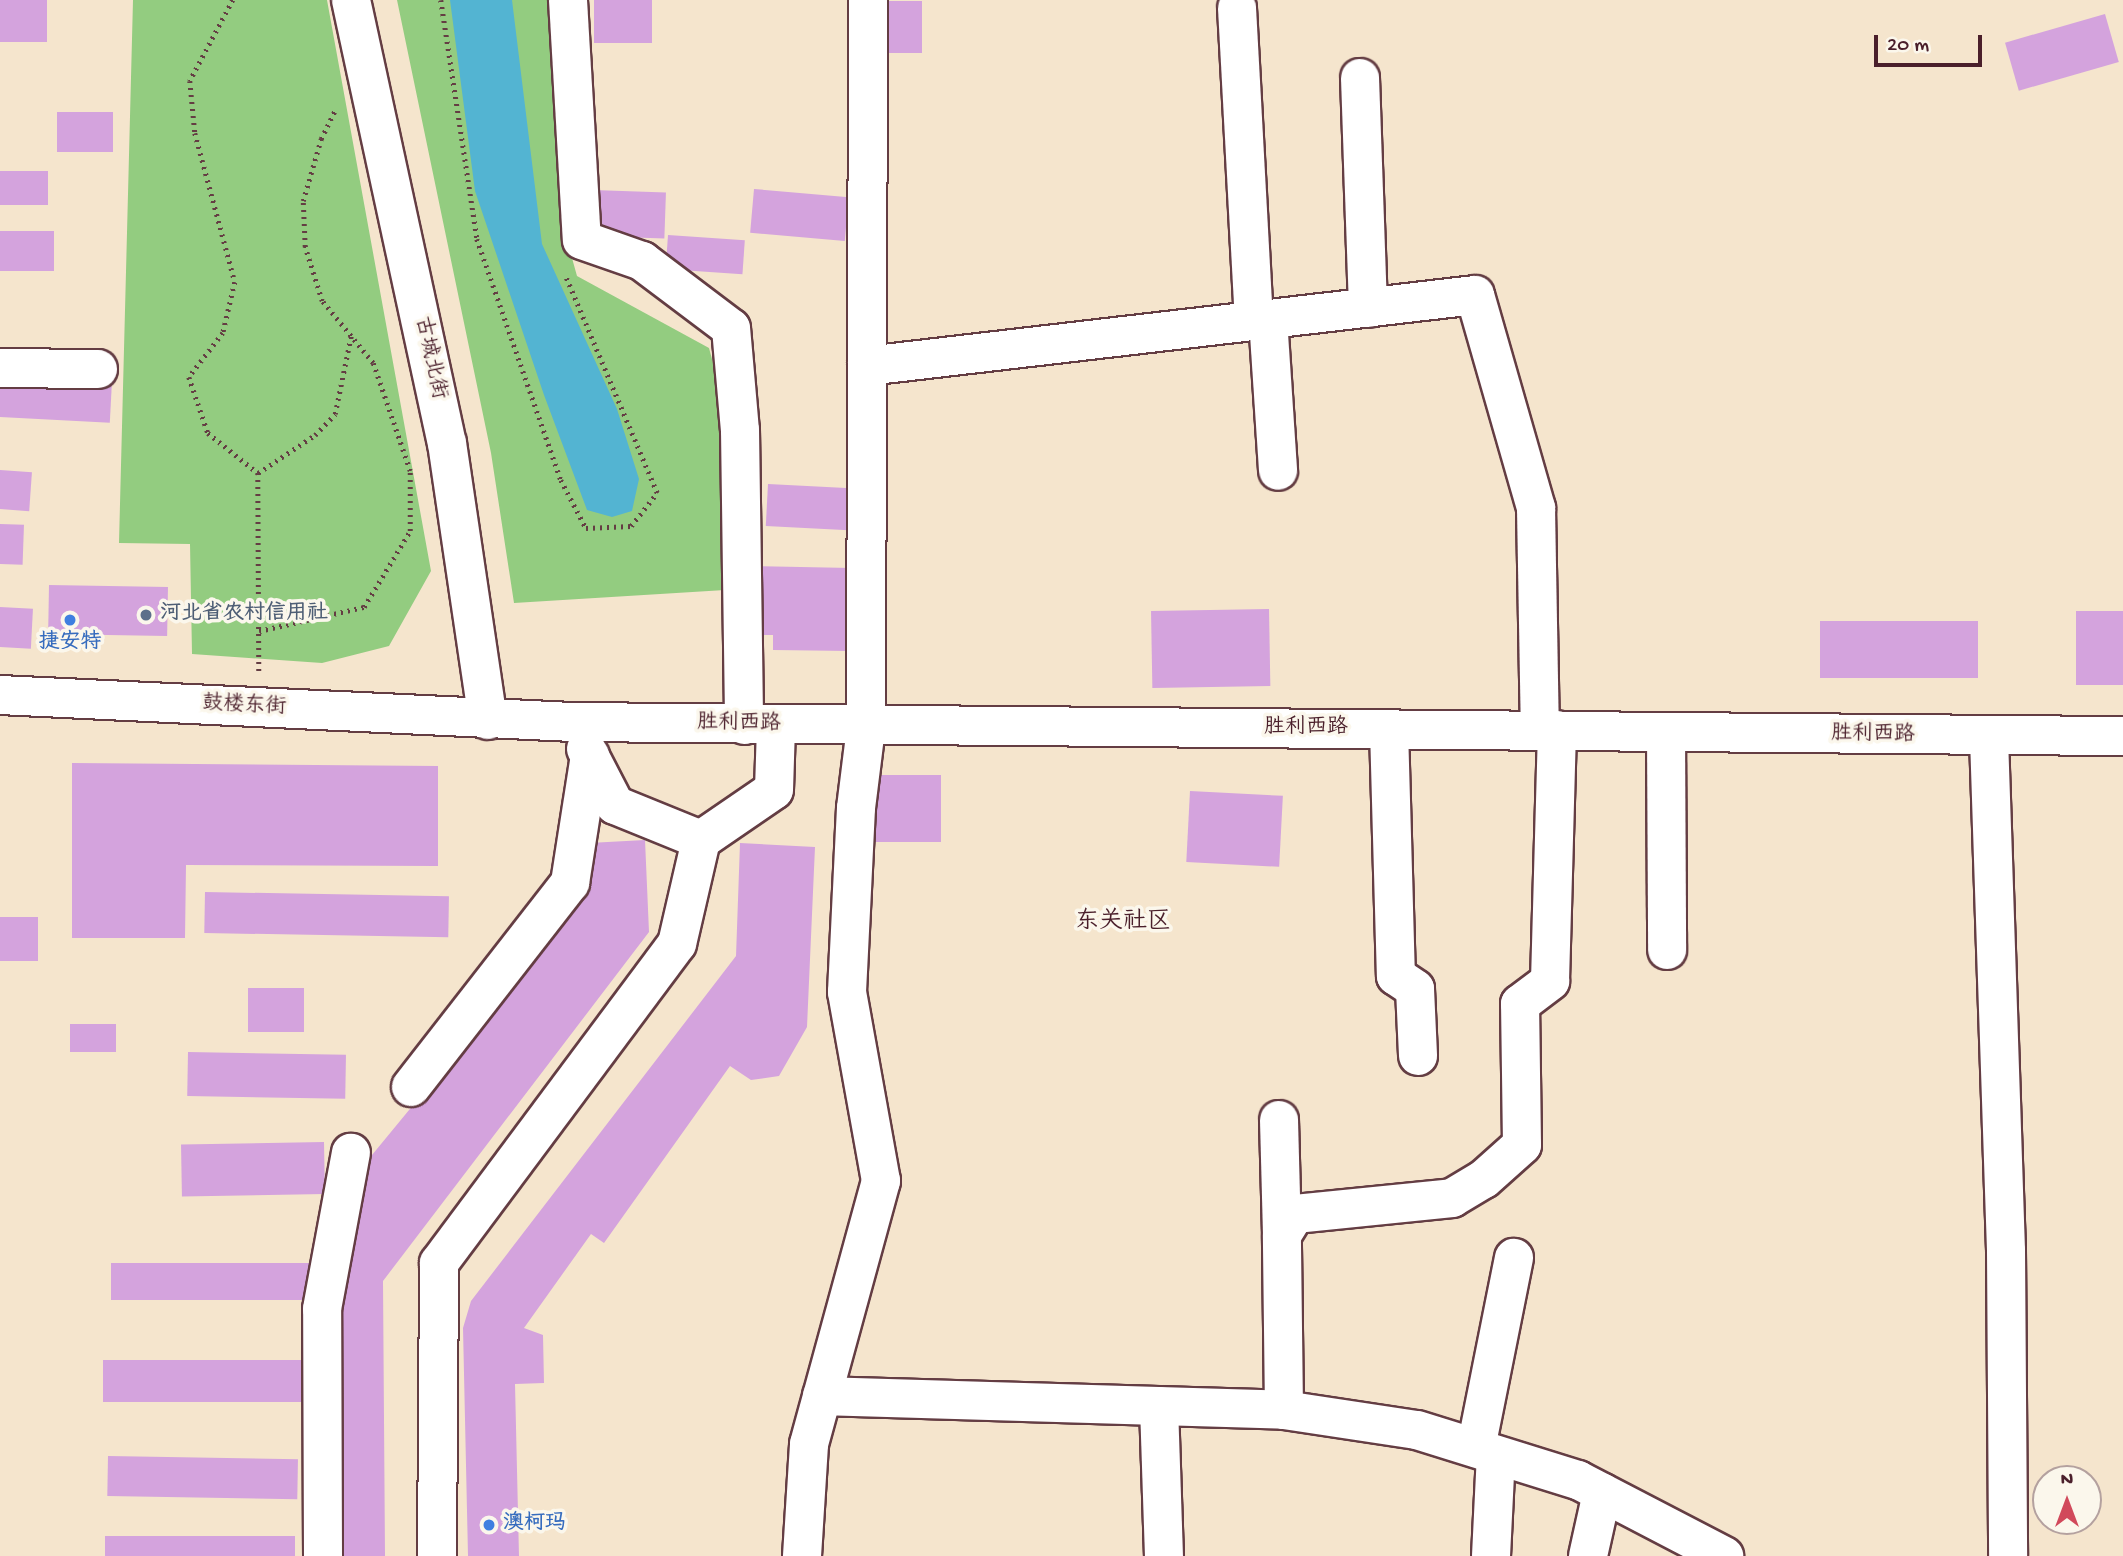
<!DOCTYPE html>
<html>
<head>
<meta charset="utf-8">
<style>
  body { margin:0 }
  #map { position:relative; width:2123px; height:1556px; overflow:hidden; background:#f5e5cd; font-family:"Gochi Hand","LXGW WenKai TC",sans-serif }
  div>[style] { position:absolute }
  .green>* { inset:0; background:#93cc80 }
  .water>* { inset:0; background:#53b4d2 }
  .building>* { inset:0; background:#d4a3dd; transform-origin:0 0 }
  .path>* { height:4.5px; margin-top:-2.25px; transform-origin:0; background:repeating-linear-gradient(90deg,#643d43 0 2px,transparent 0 7px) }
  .roads { filter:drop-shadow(2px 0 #643d43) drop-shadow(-2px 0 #643d43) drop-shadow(0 2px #643d43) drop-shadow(0 -2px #643d43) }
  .minor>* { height:38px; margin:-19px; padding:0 19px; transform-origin:19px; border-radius:19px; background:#fff }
  .major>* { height:38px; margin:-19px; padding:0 19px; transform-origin:19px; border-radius:19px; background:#fff }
  .dots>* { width:19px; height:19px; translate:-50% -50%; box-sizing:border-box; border:4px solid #fbf7ec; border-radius:50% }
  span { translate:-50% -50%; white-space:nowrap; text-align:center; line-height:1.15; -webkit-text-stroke:7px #fbf7ec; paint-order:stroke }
  .street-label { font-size:21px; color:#4a1f2b }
  .service-label { font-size:21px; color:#4e5e75; font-weight:700 }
  .left { translate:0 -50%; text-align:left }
  .shop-label { font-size:21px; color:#366cbe; font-weight:700 }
  .quarter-label { font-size:24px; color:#4a1f2b }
  .north { position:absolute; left:2032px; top:1465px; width:70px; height:70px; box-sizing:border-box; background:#fbf7ec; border:2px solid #b4a19f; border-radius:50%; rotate:0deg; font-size:19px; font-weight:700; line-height:28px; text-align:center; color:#4a1f2b }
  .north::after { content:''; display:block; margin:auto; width:24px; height:32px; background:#d1495b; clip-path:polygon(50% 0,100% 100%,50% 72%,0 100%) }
  .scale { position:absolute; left:1874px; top:35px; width:108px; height:32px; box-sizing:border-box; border:4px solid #4a1f2b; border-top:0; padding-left:9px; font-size:21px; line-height:24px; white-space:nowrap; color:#4a1f2b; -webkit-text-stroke:5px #fbf7ec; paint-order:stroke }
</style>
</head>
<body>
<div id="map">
  <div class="green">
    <i style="clip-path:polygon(133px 0,327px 0,431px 571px,389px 646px,322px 663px,192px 654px,190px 544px,119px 543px)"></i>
    <i style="clip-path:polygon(397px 0,551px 0,565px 233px,577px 276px,709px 348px,731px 430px,725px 590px,514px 603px,491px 453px)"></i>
  </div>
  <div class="water">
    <i style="clip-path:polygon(450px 0,512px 0,542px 244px,617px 409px,639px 479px,632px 511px,612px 517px,587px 510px,544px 395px,475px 191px)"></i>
  </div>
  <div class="building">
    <i style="left:0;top:0;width:47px;height:42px"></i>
    <i style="left:594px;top:0;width:58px;height:43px"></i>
    <i style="left:878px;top:1px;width:44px;height:52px"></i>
    <i style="left:2105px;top:14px;width:50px;height:104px;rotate:74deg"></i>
    <i style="left:57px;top:112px;width:56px;height:40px"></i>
    <i style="left:0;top:171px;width:48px;height:34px"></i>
    <i style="left:754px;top:189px;width:95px;height:44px;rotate:5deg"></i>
    <i style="left:593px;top:190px;width:73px;height:46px;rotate:2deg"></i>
    <i style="left:0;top:231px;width:54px;height:40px"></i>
    <i style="left:668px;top:235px;width:77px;height:34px;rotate:4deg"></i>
    <i style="left:0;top:378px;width:112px;height:39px;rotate:3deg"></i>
    <i style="left:0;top:470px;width:32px;height:39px;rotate:4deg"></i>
    <i style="left:768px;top:484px;width:88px;height:42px;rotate:3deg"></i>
    <i style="left:0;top:524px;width:24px;height:40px;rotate:2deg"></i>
    <i style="clip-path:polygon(755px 566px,852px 568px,850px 651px,773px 650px,773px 635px,754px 635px)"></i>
    <i style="left:49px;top:585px;width:119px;height:49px;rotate:1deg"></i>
    <i style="left:0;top:607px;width:33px;height:40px;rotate:3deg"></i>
    <i style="left:1269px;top:609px;width:77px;height:118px;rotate:89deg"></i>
    <i style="left:2076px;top:611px;width:47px;height:74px"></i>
    <i style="left:1820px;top:621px;width:158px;height:57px"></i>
    <i style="clip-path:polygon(72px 763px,438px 766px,438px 866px,186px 865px,185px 938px,72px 938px)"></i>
    <i style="left:874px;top:775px;width:67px;height:67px"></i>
    <i style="left:1190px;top:791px;width:93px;height:71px;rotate:3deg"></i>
    <i style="clip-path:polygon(645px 840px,649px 932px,383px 1281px,385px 1556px,333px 1556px,331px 1304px,372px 1155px,591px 889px,589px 843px)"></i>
    <i style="clip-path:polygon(740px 843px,815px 847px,807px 1027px,779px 1076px,751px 1080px,730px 1066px,604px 1243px,591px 1234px,524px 1328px,543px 1335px,544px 1383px,515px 1384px,519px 1556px,468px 1556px,463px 1328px,471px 1301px,736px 956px)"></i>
    <i style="left:205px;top:892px;width:244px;height:41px;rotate:1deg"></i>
    <i style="left:0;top:917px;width:38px;height:44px"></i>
    <i style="left:248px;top:988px;width:56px;height:44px"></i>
    <i style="left:70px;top:1024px;width:46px;height:28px"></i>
    <i style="left:188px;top:1052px;width:158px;height:44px;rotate:1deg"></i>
    <i style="left:324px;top:1142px;width:52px;height:143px;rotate:89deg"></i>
    <i style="left:309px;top:1263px;width:37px;height:198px;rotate:90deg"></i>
    <i style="left:103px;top:1360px;width:207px;height:42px"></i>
    <i style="left:108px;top:1456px;width:190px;height:40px;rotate:1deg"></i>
    <i style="left:105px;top:1536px;width:190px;height:20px"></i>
  </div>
  <div class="path">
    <i style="left:233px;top:0;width:92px;rotate:118deg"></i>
    <i style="left:190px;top:81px;width:52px;rotate:84.5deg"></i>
    <i style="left:195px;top:133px;width:154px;rotate:75deg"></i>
    <i style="left:235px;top:282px;width:52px;rotate:103.2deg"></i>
    <i style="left:223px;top:333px;width:56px;rotate:127.7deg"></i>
    <i style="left:189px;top:377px;width:59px;rotate:71.3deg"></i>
    <i style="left:208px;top:433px;width:64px;rotate:38.7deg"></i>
    <i style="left:258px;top:473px;width:198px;rotate:89.7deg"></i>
    <i style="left:441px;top:0;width:242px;rotate:81.4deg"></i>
    <i style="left:477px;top:239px;width:255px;rotate:70.8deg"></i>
    <i style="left:561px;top:480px;width:54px;rotate:62.5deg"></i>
    <i style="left:586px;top:528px;width:45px;rotate:-2.5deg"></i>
    <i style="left:631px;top:526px;width:42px;rotate:-51.8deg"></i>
    <i style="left:657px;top:493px;width:237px;rotate:-112.9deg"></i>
    <i style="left:258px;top:473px;width:69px;rotate:-33.7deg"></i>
    <i style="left:315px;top:435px;width:29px;rotate:-46deg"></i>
    <i style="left:335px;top:414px;width:80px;rotate:-78.4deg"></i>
    <i style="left:259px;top:631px;width:108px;rotate:-12.9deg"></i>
    <i style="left:364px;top:607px;width:89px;rotate:-58.8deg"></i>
    <i style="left:410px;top:531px;width:60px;rotate:-90deg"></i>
    <i style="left:410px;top:471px;width:114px;rotate:-108.9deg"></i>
    <i style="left:373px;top:363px;width:80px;rotate:-129.4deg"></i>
    <i style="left:322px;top:301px;width:57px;rotate:-107.5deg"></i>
    <i style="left:305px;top:247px;width:46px;rotate:-92.5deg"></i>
    <i style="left:303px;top:201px;width:65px;rotate:-73.8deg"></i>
    <i style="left:321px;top:139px;width:32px;rotate:-64deg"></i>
  </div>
  <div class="roads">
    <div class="minor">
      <i style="left:568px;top:0;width:240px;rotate:86.7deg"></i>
      <i style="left:582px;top:240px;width:64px;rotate:19.3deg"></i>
      <i style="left:642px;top:261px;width:111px;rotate:37deg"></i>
      <i style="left:731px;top:328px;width:102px;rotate:85deg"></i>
      <i style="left:740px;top:430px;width:295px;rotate:89.2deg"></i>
      <i style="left:1237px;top:8px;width:313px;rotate:86.9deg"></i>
      <i style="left:1360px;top:78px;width:230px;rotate:88deg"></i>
      <i style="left:1268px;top:319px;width:152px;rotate:86.2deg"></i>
      <i style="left:867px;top:366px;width:612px;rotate:-6.66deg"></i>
      <i style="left:1475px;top:295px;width:222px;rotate:74deg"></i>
      <i style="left:1536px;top:508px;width:221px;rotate:89deg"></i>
      <i style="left:0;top:368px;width:98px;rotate:0.6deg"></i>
      <i style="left:1389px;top:729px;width:247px;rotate:88.4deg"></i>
      <i style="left:1396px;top:976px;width:23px;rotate:34deg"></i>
      <i style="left:1415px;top:989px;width:67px;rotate:87.4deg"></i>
      <i style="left:1666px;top:732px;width:218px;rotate:89.7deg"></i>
      <i style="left:1989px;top:738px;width:513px;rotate:88.1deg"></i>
      <i style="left:2006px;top:1251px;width:305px;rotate:89.6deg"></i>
      <i style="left:586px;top:749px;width:63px;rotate:62.6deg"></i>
      <i style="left:615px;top:805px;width:93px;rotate:22.1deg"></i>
      <i style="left:411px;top:1087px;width:259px;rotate:-52.1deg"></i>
      <i style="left:570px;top:883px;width:129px;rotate:-81.1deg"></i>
      <i style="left:1279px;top:1120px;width:115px;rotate:88.5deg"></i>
      <i style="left:822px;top:1396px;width:462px;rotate:1.7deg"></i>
      <i style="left:1284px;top:1410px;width:134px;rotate:8.6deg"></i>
      <i style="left:1417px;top:1430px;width:169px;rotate:17.3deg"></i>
      <i style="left:1578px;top:1480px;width:165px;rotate:27.5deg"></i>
      <i style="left:1159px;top:1406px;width:150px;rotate:88.1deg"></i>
      <i style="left:1284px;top:1410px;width:175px;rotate:-90.7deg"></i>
      <i style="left:1282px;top:1235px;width:25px;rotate:-58deg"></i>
      <i style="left:1295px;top:1214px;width:158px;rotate:-5.8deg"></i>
      <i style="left:1452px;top:1198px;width:37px;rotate:-31deg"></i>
      <i style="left:1484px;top:1179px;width:51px;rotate:-41.8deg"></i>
      <i style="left:1522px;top:1145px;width:141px;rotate:-90.8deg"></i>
      <i style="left:1520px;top:1004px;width:38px;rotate:-37deg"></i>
      <i style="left:1550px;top:981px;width:251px;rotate:-88.4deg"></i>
      <i style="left:1476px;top:1448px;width:194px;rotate:-78.7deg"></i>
      <i style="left:323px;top:1556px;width:247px;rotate:-90.2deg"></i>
      <i style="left:322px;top:1309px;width:159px;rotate:-79.5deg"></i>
      <i style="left:437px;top:1556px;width:293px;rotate:-89.6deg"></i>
      <i style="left:439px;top:1263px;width:398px;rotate:-53.3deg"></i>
      <i style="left:677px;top:944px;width:107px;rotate:-77deg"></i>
      <i style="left:701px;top:840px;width:88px;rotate:-34.4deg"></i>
      <i style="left:774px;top:790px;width:64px;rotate:-88.2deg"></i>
      <i style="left:802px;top:1556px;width:112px;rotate:-86.4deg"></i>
      <i style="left:809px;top:1444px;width:273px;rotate:-74.7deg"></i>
      <i style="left:881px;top:1181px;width:192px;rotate:-100.2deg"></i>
      <i style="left:847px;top:992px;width:184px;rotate:-87.2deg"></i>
      <i style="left:856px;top:808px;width:81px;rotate:-82.9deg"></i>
      <i style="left:866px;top:728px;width:728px;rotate:-89.84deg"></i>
      <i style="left:1491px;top:1556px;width:101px;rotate:-87.2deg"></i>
      <i style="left:1588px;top:1556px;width:65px;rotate:-77.5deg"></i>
    </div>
    <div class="major">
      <i style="left:351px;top:0;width:453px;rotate:77.8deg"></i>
      <i style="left:447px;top:443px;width:280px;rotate:81.6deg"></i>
      <i style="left:0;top:695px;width:573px;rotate:2.7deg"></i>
      <i style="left:572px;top:722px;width:1551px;rotate:0.52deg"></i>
    </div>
  </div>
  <div class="dots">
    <i style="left:146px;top:615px;background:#5c6f8a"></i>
    <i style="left:70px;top:620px;background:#3f7fe0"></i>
    <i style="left:489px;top:1525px;background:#3f7fe0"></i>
  </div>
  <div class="street-label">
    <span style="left:429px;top:358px;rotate:78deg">古城北街</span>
    <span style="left:244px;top:707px;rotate:3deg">鼓楼东街</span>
    <span style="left:739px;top:725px;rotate:1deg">胜利西路</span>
    <span style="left:1306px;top:729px">胜利西路</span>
    <span style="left:1873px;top:736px;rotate:1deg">胜利西路</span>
  </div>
  <div class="service-label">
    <span class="left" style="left:160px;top:615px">河北省农村信用社</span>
  </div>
  <div class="shop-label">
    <span style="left:70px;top:644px">捷安特</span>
    <span class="left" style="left:503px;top:1525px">澳柯玛</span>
  </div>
  <div class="quarter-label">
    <span style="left:1123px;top:923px">东关社区</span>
  </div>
  <div class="north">N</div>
  <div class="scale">20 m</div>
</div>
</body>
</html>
